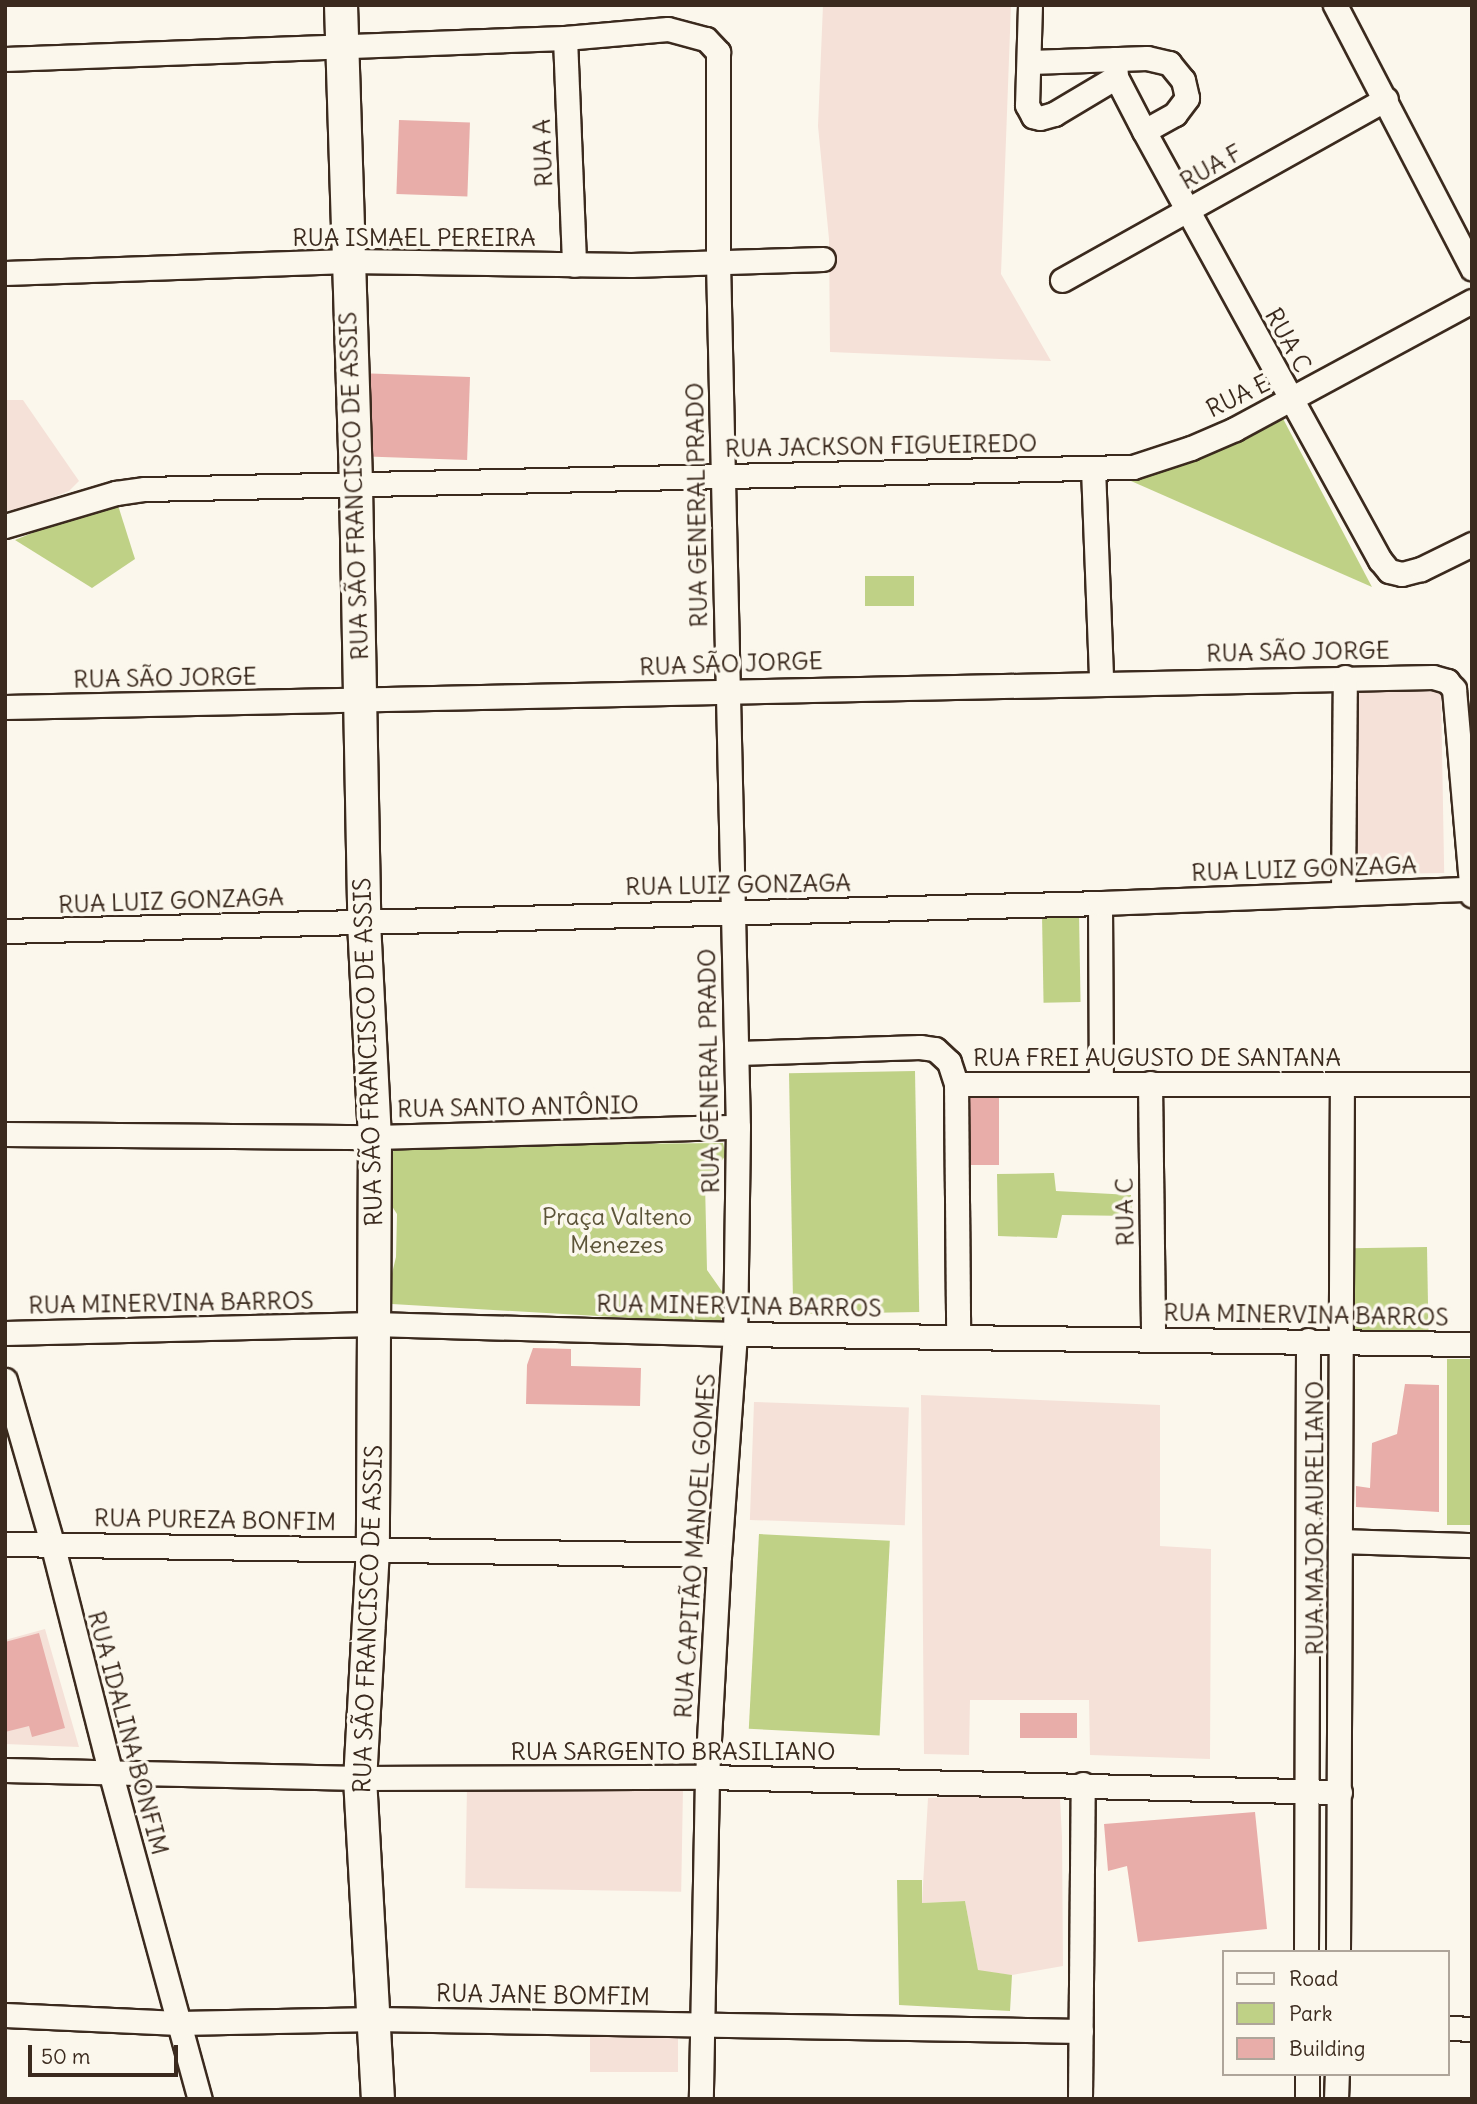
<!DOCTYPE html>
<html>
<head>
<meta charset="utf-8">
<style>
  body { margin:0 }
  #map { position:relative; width:1477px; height:2104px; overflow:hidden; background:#fbf7ec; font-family:Delius,sans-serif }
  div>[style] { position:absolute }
  .built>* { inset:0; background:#f5e1d8; transform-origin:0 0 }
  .green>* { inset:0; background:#bfd186; transform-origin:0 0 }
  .building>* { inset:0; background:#e8ada9; transform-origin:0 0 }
  .roads { filter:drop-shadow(2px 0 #3b2a1e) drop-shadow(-2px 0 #3b2a1e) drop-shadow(0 2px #3b2a1e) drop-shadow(0 -2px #3b2a1e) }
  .street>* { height:23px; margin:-11.5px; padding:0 11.5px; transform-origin:11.5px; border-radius:11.5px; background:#fbf7ec }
  .secondary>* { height:32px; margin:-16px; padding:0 16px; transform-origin:16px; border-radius:16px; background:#fbf7ec }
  span { translate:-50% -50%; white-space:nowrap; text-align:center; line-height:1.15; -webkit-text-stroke:7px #fbf7ec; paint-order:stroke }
  .street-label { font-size:24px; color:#3b2a1e }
  .park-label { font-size:24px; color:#5c5438 }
  .frame { position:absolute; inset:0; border:7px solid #3b2a1e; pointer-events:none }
  .legend { position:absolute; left:1222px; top:1950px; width:228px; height:126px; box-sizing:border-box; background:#fbf7ec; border:2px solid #aea59a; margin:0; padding:9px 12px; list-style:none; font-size:21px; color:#3b2a1e }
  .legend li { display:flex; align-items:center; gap:14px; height:35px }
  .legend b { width:35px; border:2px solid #aea59a }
  .scale { position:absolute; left:28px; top:2045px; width:150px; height:32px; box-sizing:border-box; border:4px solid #3b2a1e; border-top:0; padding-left:9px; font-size:21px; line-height:24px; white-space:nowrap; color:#3b2a1e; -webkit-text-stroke:5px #fbf7ec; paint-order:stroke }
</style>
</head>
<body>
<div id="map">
  <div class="built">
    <i style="clip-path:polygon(823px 5px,1011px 5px,1001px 274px,1051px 361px,830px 352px,829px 239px,818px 126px)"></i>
    <i style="clip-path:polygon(5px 400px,23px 400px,79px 481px,69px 491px,26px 508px,5px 511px)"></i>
    <i style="left:1441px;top:691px;width:182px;height:88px;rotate:89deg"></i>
    <i style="clip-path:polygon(921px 1395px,1160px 1405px,1160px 1546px,1211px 1549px,1210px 1759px,1090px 1755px,1089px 1700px,970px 1700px,969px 1755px,924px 1754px)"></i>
    <i style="left:754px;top:1402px;width:155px;height:118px;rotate:2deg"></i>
    <i style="clip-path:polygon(45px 1629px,79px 1747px,5px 1744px,5px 1640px)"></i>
    <i style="left:467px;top:1786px;width:216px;height:102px;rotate:1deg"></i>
    <i style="clip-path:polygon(1010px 1795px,1060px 1799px,1062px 1837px,1063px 1966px,1012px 1975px,978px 1971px,965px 1901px,922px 1903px,928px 1798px)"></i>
    <i style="left:678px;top:2037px;width:35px;height:88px;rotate:90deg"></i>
  </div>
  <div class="green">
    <i style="clip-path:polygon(1280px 413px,1372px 587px,1131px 481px)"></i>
    <i style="clip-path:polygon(116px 499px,135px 559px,92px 588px,15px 540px)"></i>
    <i style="left:865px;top:576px;width:49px;height:30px"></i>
    <i style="left:1079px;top:914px;width:88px;height:37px;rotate:89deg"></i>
    <i style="left:915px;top:1071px;width:241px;height:126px;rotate:89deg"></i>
    <i style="clip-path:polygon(723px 1143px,726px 1155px,705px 1183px,707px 1270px,726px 1297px,726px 1316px,717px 1323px,392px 1304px,387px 1294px,396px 1257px,397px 1214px,384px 1194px,386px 1157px,400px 1146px)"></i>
    <i style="clip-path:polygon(1054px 1173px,1056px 1191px,1131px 1195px,1132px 1216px,1062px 1215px,1057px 1238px,998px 1236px,997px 1174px)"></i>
    <i style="left:1427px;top:1247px;width:88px;height:75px;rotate:89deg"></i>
    <i style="left:1472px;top:1359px;width:166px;height:25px;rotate:90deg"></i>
    <i style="left:759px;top:1534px;width:131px;height:195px;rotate:3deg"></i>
    <i style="clip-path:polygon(897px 1880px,922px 1880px,922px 1903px,965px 1901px,978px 1970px,1012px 1975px,1010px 2011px,899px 2005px)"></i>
  </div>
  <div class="building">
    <i style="left:399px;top:120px;width:71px;height:74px;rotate:2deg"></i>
    <i style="left:470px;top:377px;width:83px;height:99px;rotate:92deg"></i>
    <i style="left:970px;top:1098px;width:29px;height:67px"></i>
    <i style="clip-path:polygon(533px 1348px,571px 1349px,571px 1366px,641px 1368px,640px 1406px,526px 1404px,527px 1365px)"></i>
    <i style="clip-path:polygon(1405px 1384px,1439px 1385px,1439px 1512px,1356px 1507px,1356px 1486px,1370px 1488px,1372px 1443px,1397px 1434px)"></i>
    <i style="clip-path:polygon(39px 1633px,65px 1728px,32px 1737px,29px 1726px,5px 1732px,5px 1642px)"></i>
    <i style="left:1020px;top:1713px;width:57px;height:25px"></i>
    <i style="clip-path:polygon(1255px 1812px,1267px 1929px,1138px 1942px,1127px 1866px,1108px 1871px,1104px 1824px)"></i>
  </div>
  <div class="roads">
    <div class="street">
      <i style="left:1030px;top:5px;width:100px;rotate:91.7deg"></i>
      <i style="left:1027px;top:105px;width:13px;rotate:61deg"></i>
      <i style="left:1033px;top:116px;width:7px;rotate:16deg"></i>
      <i style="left:1040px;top:118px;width:15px;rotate:-16deg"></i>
      <i style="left:1054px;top:114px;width:72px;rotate:-30.8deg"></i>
      <i style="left:1335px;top:5px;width:297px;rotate:62.5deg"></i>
      <i style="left:565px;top:38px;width:227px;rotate:87.7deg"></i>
      <i style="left:5px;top:59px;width:560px;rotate:-2.15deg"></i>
      <i style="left:565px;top:38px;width:103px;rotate:-5deg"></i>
      <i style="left:668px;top:29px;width:39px;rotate:15deg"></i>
      <i style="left:706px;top:39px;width:18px;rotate:47deg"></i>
      <i style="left:718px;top:52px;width:210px;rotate:90deg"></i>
      <i style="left:718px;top:262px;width:865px;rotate:88.68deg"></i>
      <i style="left:738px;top:1127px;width:207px;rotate:90.8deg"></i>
      <i style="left:735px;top:1334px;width:222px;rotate:94.1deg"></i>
      <i style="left:719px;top:1555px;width:222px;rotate:93.1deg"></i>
      <i style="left:707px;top:1777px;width:322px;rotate:91.1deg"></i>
      <i style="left:1115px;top:59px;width:18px;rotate:87deg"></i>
      <i style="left:1116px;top:77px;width:61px;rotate:62.6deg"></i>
      <i style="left:1144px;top:131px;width:490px;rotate:61.2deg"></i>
      <i style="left:1380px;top:560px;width:14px;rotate:51deg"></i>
      <i style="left:1389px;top:571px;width:13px;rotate:13deg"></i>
      <i style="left:1402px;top:574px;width:20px;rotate:-15deg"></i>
      <i style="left:1421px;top:569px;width:57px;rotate:-26.1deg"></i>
      <i style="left:1030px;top:62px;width:117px;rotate:-2deg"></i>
      <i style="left:1147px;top:58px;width:23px;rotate:13deg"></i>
      <i style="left:1169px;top:63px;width:22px;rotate:51deg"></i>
      <i style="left:1183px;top:80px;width:18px;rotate:77deg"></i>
      <i style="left:1187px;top:98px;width:20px;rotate:127deg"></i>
      <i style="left:1175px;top:114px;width:35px;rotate:151deg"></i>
      <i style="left:5px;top:273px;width:343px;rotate:-2deg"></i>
      <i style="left:348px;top:261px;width:283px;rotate:0.8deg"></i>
      <i style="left:631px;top:265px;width:192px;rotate:-1.8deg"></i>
      <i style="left:1062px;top:280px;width:371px;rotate:-29.2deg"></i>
      <i style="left:1093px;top:468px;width:213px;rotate:87.8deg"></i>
      <i style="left:5px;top:526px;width:116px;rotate:-16.6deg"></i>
      <i style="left:116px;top:493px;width:29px;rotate:-8deg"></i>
      <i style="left:145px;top:489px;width:988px;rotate:-1.28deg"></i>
      <i style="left:1133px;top:467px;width:61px;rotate:-18.1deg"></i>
      <i style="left:1191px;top:448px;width:48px;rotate:-23.4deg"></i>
      <i style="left:1235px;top:429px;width:269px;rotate:-28.4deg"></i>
      <i style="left:5px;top:707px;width:1428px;rotate:-1.2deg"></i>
      <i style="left:1433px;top:677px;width:15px;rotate:16deg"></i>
      <i style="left:1447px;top:681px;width:11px;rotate:49deg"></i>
      <i style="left:1454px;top:689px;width:207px;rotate:85deg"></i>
      <i style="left:1343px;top:893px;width:216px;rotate:-89.5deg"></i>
      <i style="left:1100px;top:903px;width:180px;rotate:89.7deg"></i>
      <i style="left:5px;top:931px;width:1095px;rotate:-1.46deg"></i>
      <i style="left:1100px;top:903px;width:372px;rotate:-2.2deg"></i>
      <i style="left:738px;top:1053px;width:182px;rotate:-1.9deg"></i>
      <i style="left:920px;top:1047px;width:15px;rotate:8deg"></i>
      <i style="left:935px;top:1049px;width:19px;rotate:43deg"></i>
      <i style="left:949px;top:1062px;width:23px;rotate:72deg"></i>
      <i style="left:956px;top:1084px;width:253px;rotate:89.5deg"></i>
      <i style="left:1150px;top:1083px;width:256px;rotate:89.3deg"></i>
      <i style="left:956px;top:1084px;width:516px"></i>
      <i style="left:5px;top:1134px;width:370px;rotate:0.5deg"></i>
      <i style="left:375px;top:1137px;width:363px;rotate:-1.6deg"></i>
      <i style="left:5px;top:1333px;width:368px;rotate:-1.4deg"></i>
      <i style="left:373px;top:1324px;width:362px;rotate:1.6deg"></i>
      <i style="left:735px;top:1334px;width:737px;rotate:0.78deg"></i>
      <i style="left:5px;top:1380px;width:170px;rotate:73.9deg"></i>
      <i style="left:52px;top:1543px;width:235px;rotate:75.7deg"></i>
      <i style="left:110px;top:1771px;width:340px;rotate:74.7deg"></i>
      <i style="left:1342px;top:1541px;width:130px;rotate:1.8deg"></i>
      <i style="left:5px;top:1544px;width:714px;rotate:0.88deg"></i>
      <i style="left:5px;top:1770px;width:355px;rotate:1.3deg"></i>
      <i style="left:360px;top:1778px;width:347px;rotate:-0.2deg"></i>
      <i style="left:707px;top:1777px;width:633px;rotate:1.36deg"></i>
      <i style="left:1306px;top:1952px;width:612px;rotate:-89.81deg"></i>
      <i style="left:1338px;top:1952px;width:867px;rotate:-89.74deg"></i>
      <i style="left:5px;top:2015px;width:174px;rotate:2.6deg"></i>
      <i style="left:179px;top:2023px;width:196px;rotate:-1.2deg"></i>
      <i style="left:375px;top:2019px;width:706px;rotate:0.97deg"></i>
      <i style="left:1447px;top:2028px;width:25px;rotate:2deg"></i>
      <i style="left:1307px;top:2074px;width:25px;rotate:90deg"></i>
      <i style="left:1080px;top:2099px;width:315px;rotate:-89.5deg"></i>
      <i style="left:1336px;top:2099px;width:25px;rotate:-88deg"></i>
    </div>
    <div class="secondary">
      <i style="left:341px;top:5px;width:481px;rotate:88.2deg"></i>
      <i style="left:356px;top:486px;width:436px;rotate:88.9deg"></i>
      <i style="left:364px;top:922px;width:215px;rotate:87.1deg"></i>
      <i style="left:375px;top:1137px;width:412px;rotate:90.3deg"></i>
      <i style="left:373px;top:1549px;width:229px;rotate:93.2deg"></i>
      <i style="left:360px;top:1778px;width:322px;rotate:86.8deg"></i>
    </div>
  </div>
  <div class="street-label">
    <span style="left:543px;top:153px;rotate:-92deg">RUA A</span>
    <span style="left:1211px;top:167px;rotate:-29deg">RUA F</span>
    <span style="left:414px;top:238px">RUA ISMAEL PEREIRA</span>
    <span style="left:1288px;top:340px;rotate:61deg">RUA C</span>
    <span style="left:1238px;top:396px;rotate:-26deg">RUA E</span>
    <span style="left:881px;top:446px;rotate:-1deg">RUA JACKSON FIGUEIREDO</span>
    <span style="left:354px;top:486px;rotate:-92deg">RUA SÃO FRANCISCO DE ASSIS</span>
    <span style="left:697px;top:505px;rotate:-91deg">RUA GENERAL PRADO</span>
    <span style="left:1298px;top:652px;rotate:-1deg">RUA SÃO JORGE</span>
    <span style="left:731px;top:664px;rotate:-2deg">RUA SÃO JORGE</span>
    <span style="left:165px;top:678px;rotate:-1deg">RUA SÃO JORGE</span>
    <span style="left:1304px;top:869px;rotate:-2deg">RUA LUIZ GONZAGA</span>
    <span style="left:738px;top:885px;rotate:-1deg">RUA LUIZ GONZAGA</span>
    <span style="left:171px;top:901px;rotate:-2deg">RUA LUIZ GONZAGA</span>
    <span style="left:368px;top:1052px;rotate:-92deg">RUA SÃO FRANCISCO DE ASSIS</span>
    <span style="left:1157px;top:1058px">RUA FREI AUGUSTO DE SANTANA</span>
    <span style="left:709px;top:1071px;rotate:-91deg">RUA GENERAL PRADO</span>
    <span style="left:518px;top:1107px;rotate:-1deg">RUA SANTO ANTÔNIO</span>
    <span style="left:1125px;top:1212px;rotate:-91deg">RUA C</span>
    <span style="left:171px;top:1303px;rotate:-1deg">RUA MINERVINA BARROS</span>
    <span style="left:739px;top:1306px;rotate:1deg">RUA MINERVINA BARROS</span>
    <span style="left:1306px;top:1315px;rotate:1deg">RUA MINERVINA BARROS</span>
    <span style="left:1315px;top:1518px;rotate:-90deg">RUA MAJOR AURELIANO</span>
    <span style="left:215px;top:1520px;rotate:1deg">RUA PUREZA BONFIM</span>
    <span style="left:695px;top:1546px;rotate:-86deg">RUA CAPITÃO MANOEL GOMES</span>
    <span style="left:368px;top:1619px;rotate:-88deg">RUA SÃO FRANCISCO DE ASSIS</span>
    <span style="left:128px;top:1733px;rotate:75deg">RUA IDALINA BONFIM</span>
    <span style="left:673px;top:1752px">RUA SARGENTO BRASILIANO</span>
    <span style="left:543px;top:1995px;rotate:1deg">RUA JANE BOMFIM</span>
  </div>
  <div class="park-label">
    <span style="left:617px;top:1231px">Praça Valteno<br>Menezes</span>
  </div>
  <div class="frame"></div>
  <ul class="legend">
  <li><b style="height:9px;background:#fbf7ec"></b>Road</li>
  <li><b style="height:19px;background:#bfd186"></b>Park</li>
  <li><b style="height:19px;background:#e8ada9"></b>Building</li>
  </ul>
  <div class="scale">50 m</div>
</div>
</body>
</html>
